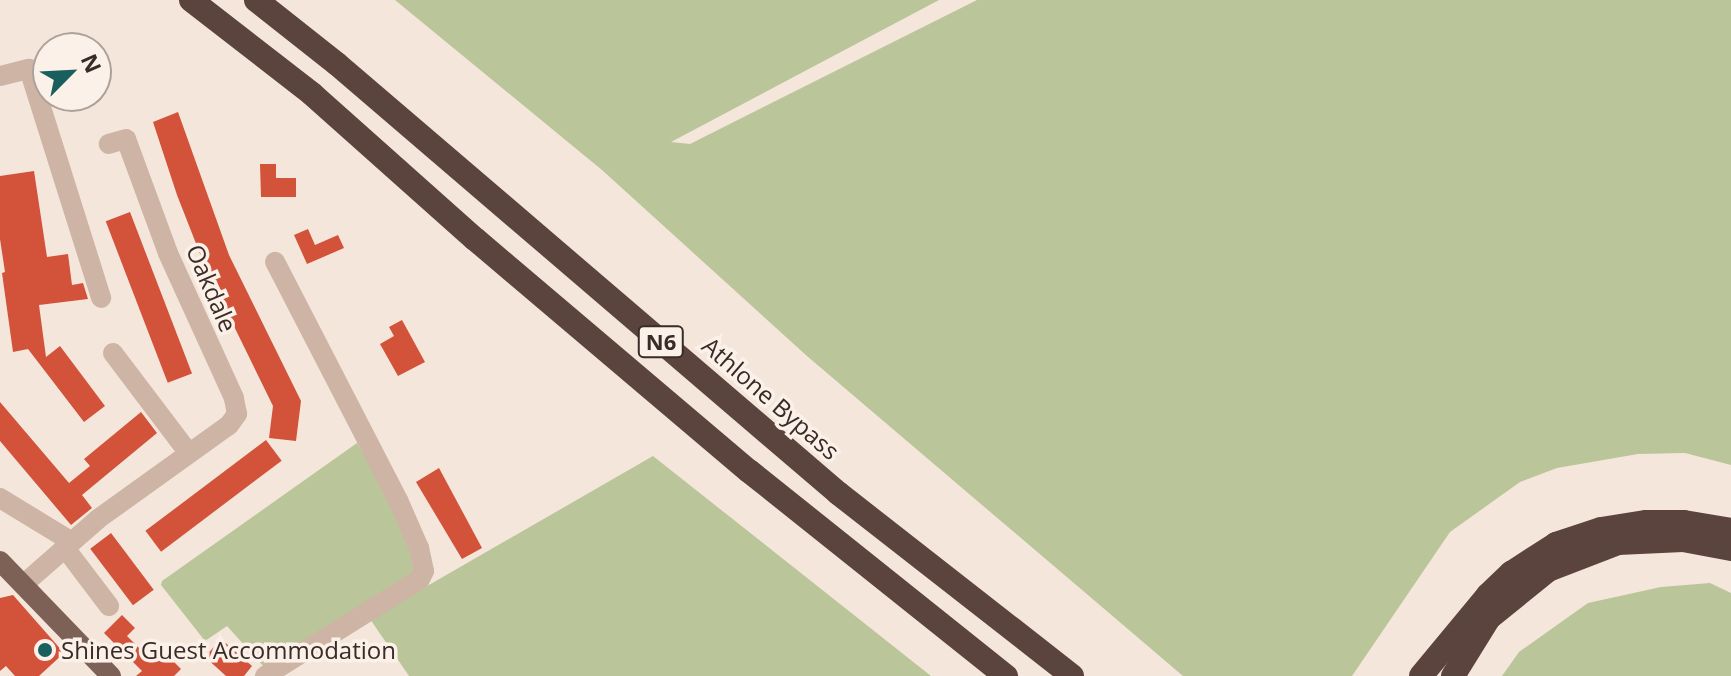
<!DOCTYPE html>
<html>
<head>
<meta charset="utf-8">
<style>
  body { margin:0 }
  #map { position:relative; width:1731px; height:676px; overflow:hidden; background:#f4e6db; font-family:"Open Sans",sans-serif }
  div>[style] { position:absolute }
  .green>* { inset:0; background:#bac599 }
  .building>* { inset:0; background:#d3523a; transform-origin:0 0 }
  .minor>* { height:20px; margin:-10px; padding:0 10px; transform-origin:10px; border-radius:10px; background:#ceb4a5 }
  .major>* { height:20px; margin:-10px; padding:0 10px; transform-origin:10px; border-radius:10px; background:#7d6056 }
  .highway>* { height:24px; margin:-12px; padding:0 12px; transform-origin:12px; border-radius:12px; background:#5b443d }
  .dots>* { width:22px; height:22px; translate:-50% -50%; box-sizing:border-box; border:4px solid #fbf1e8; border-radius:50% }
  span { translate:-50% -50%; white-space:nowrap; text-align:center; line-height:1.15; -webkit-text-stroke:7px #fbf1e8; paint-order:stroke }
  .shield-label span { padding:2px 6px; background:#fbf1e8; border:2px solid; border-radius:6px; -webkit-text-stroke-width:0 }
  .shield-label { font-size:22px; color:#392b27; font-weight:700 }
  .street-label { font-size:24px; color:#392b27 }
  .poi-label { font-size:24px; color:#392b27 }
  .left { translate:0 -50%; text-align:left }
  .north { position:absolute; left:32px; top:32px; width:80px; height:80px; box-sizing:border-box; background:#fbf1e8; border:2px solid #ada29b; border-radius:50%; rotate:66deg; font-size:22px; font-weight:700; line-height:32px; text-align:center; color:#392b27 }
  .north::after { content:''; display:block; margin:auto; width:28px; height:36px; background:#185f5e; clip-path:polygon(50% 0,100% 100%,50% 72%,0 100%) }
</style>
</head>
<body>
<div id="map">
  <div class="green">
    <i style="clip-path:polygon(395px 0,939px 0,671px 142px,690px 144px,977px 0,1731px 0,1731px 465px,1685px 453px,1638px 454px,1557px 468px,1520px 482px,1450px 532px,1352px 676px,1183px 676px,807px 356px,602px 170px)"></i>
    <i style="clip-path:polygon(357px 443px,403px 521px,414px 570px,410px 580px,265px 668px,227px 626px,205px 641px,161px 585px,162px 581px)"></i>
    <i style="clip-path:polygon(653px 456px,931px 676px,409px 676px,370px 619px)"></i>
    <i style="clip-path:polygon(1710px 583px,1731px 593px,1731px 676px,1502px 676px,1519px 652px,1588px 603px,1661px 587px)"></i>
  </div>
  <div class="building">
    <i style="clip-path:polygon(178px 112px,229px 255px,301px 401px,296px 441px,269px 438px,273px 406px,206px 269px,177px 195px,153px 122px)"></i>
    <i style="clip-path:polygon(260px 164px,276px 164px,276px 178px,296px 178px,296px 197px,261px 197px)"></i>
    <i style="clip-path:polygon(34px 171px,47px 257px,68px 254px,72px 285px,83px 283px,88px 299px,39px 305px,46px 357px,60px 346px,105px 406px,84px 422px,28px 349px,13px 352px,2px 273px,5px 272px,0 239px,0 176px)"></i>
    <i style="left:130px;top:212px;width:173px;height:26px;rotate:69deg"></i>
    <i style="clip-path:polygon(308px 229px,315px 245px,338px 235px,344px 248px,307px 264px,294px 235px)"></i>
    <i style="clip-path:polygon(402px 320px,425px 362px,398px 376px,380px 344px,394px 336px,389px 327px)"></i>
    <i style="clip-path:polygon(0 402px,69px 483px,90px 466px,84px 459px,141px 412px,157px 433px,82px 495px,92px 508px,71px 525px,0 441px)"></i>
    <i style="left:266px;top:440px;width:26px;height:151px;rotate:53deg"></i>
    <i style="clip-path:polygon(439px 468px,482px 548px,462px 559px,416px 482px)"></i>
    <i style="left:111px;top:533px;width:71px;height:26px;rotate:53deg"></i>
    <i style="clip-path:polygon(13px 595px,64px 653px,39px 676px,15px 676px,6px 666px,0 671px,0 598px)"></i>
    <i style="clip-path:polygon(122px 615px,135px 628px,127px 636px,152px 661px,162px 650px,181px 669px,174px 676px,136px 676px,142px 671px,104px 633px)"></i>
    <i style="clip-path:polygon(221px 639px,252px 666px,244px 676px,226px 676px,205px 657px)"></i>
  </div>
  <div class="minor">
    <i style="left:0;top:76px;width:30px;rotate:-14deg"></i>
    <i style="left:29px;top:69px;width:240px;rotate:72.5deg"></i>
    <i style="left:113px;top:353px;width:124px;rotate:52.9deg"></i>
    <i style="left:0;top:498px;width:84px;rotate:31.4deg"></i>
    <i style="left:65px;top:548px;width:73px;rotate:52.8deg"></i>
    <i style="left:25px;top:583px;width:97px;rotate:-41.2deg"></i>
    <i style="left:98px;top:519px;width:161px;rotate:-35.7deg"></i>
    <i style="left:229px;top:425px;width:14px;rotate:-54deg"></i>
    <i style="left:237px;top:414px;width:16px;rotate:-101deg"></i>
    <i style="left:234px;top:398px;width:159px;rotate:-114.5deg"></i>
    <i style="left:168px;top:253px;width:121px;rotate:-110.2deg"></i>
    <i style="left:126px;top:139px;width:18px;rotate:164deg"></i>
    <i style="left:265px;top:676px;width:183px;rotate:-32deg"></i>
    <i style="left:420px;top:579px;width:9px;rotate:-63deg"></i>
    <i style="left:424px;top:571px;width:24px;rotate:-102deg"></i>
    <i style="left:419px;top:548px;width:52px;rotate:-113.6deg"></i>
    <i style="left:398px;top:500px;width:268px;rotate:-117.3deg"></i>
  </div>
  <div class="major">
    <i style="left:0;top:561px;width:160px;rotate:46deg"></i>
  </div>
  <div class="highway">
    <i style="left:191px;top:0;width:153px;rotate:37.8deg"></i>
    <i style="left:312px;top:94px;width:218px;rotate:41.7deg"></i>
    <i style="left:475px;top:239px;width:359px;rotate:40.3deg"></i>
    <i style="left:749px;top:471px;width:329px;rotate:38.6deg"></i>
    <i style="left:256px;top:0;width:103px;rotate:38.3deg"></i>
    <i style="left:337px;top:64px;width:660px;rotate:40.57deg"></i>
    <i style="left:838px;top:493px;width:297px;rotate:38deg"></i>
    <i style="left:1421px;top:676px;width:105px;rotate:-50.4deg"></i>
    <i style="left:1488px;top:595px;width:32px;rotate:-44deg"></i>
    <i style="left:1511px;top:573px;width:54px;rotate:-32.8deg"></i>
    <i style="left:1556px;top:544px;width:47px;rotate:-18.4deg"></i>
    <i style="left:1601px;top:529px;width:46px;rotate:-8.8deg"></i>
    <i style="left:1646px;top:522px;width:38px"></i>
    <i style="left:1684px;top:522px;width:48px;rotate:9.7deg"></i>
    <i style="left:1453px;top:676px;width:68px;rotate:-58.2deg"></i>
    <i style="left:1489px;top:618px;width:76px;rotate:-39.1deg"></i>
    <i style="left:1548px;top:570px;width:75px;rotate:-21.1deg"></i>
    <i style="left:1618px;top:543px;width:65px;rotate:-2.6deg"></i>
    <i style="left:1683px;top:540px;width:49px;rotate:10.6deg"></i>
  </div>
  <div class="dots">
    <i style="left:45px;top:650px;background:#185f5e"></i>
  </div>
  <div class="shield-label">
    <span style="left:661px;top:342px">N6</span>
  </div>
  <div class="street-label">
    <span style="left:212px;top:288px;rotate:67deg">Oakdale</span>
    <span style="left:771px;top:398px;rotate:41deg">Athlone Bypass</span>
  </div>
  <div class="poi-label">
    <span class="left" style="left:61px;top:650px">Shines Guest Accommodation</span>
  </div>
  <div class="north">N</div>
</div>
</body>
</html>
